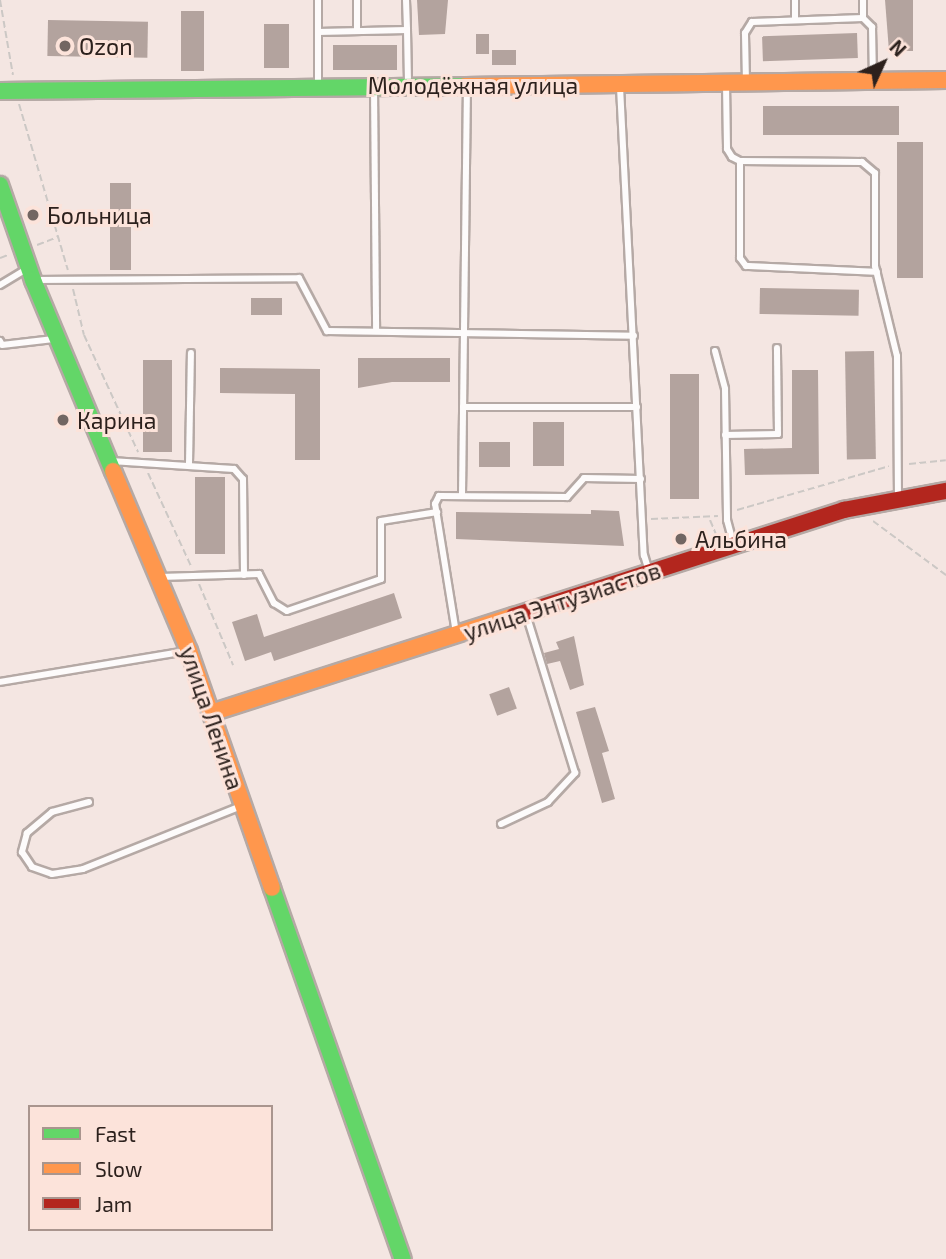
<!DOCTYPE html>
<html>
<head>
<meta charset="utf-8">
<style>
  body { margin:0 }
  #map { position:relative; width:946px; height:1259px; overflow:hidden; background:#f4e6e2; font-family:"Exo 2",sans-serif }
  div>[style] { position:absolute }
  .building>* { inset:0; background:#b3a39e; transform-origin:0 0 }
  .path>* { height:2px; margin-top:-1px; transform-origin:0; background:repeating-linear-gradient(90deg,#ccc8c5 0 7px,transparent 0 10.5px) }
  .roads { filter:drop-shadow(2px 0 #b5a9a5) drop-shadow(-2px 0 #b5a9a5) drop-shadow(0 2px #b5a9a5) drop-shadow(0 -2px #b5a9a5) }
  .lane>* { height:6px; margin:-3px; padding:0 3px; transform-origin:3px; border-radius:3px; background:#fdfbfb }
  .fast>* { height:16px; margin:-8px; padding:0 8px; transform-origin:8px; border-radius:8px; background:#63d668 }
  .slow>* { height:16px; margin:-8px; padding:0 8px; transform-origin:8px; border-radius:8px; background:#ff974d }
  .jam>* { height:16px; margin:-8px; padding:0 8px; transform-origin:8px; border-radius:8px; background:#b3261e }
  .dots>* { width:19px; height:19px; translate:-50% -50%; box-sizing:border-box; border:4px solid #fce3da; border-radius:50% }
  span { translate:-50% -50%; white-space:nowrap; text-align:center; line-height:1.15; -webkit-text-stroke:6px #fce3da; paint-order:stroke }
  .poi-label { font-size:23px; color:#2c211d }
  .left { translate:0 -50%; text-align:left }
  .street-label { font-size:23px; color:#2c211d }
  .legend { position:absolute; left:28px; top:1105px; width:245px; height:126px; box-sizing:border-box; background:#fce3da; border:2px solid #a9958e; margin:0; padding:9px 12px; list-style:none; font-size:21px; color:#2c211d }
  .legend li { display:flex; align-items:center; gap:14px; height:35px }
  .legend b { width:35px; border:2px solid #a9958e }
  .north { position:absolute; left:848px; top:28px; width:70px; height:70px; -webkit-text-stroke:5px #fce3da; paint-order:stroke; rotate:45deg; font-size:19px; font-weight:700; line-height:28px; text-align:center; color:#2c211d }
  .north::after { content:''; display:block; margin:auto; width:24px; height:32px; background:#2c211d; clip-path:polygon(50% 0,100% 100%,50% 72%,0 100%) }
</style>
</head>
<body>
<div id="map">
  <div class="building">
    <i style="clip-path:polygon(417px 0,448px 0,445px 34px,419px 35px)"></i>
    <i style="clip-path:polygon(885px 0,913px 0,913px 51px,889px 51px)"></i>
    <i style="left:181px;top:11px;width:23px;height:60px"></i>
    <i style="left:48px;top:20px;width:100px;height:36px;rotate:1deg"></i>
    <i style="left:264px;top:24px;width:25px;height:44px"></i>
    <i style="left:857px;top:33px;width:25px;height:95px;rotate:88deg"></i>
    <i style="left:476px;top:34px;width:13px;height:20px"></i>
    <i style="left:397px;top:45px;width:25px;height:64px;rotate:90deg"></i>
    <i style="left:492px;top:50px;width:24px;height:15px"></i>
    <i style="left:899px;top:106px;width:29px;height:136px;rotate:90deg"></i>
    <i style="left:897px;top:142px;width:26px;height:136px"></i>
    <i style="left:110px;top:183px;width:21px;height:87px"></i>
    <i style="left:760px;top:288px;width:99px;height:26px;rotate:1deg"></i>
    <i style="left:251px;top:298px;width:31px;height:17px"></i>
    <i style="left:874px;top:351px;width:108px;height:29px;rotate:89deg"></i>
    <i style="clip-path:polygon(358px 358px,450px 358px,450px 382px,392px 382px,358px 388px)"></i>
    <i style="left:143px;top:360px;width:29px;height:92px"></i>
    <i style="clip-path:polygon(220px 368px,320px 369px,320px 460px,295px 460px,295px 394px,220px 393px)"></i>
    <i style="clip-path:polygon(792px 370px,818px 370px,819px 474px,745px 475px,744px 449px,792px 448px)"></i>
    <i style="left:670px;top:374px;width:29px;height:125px"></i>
    <i style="left:533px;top:422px;width:31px;height:44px"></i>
    <i style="left:479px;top:442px;width:31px;height:25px"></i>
    <i style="left:195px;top:477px;width:30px;height:77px"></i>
    <i style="clip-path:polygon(591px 510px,619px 511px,624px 546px,456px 539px,456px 512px,591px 514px)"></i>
    <i style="clip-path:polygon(394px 593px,402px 618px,274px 661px,271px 652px,245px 661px,232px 622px,257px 614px,264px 637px)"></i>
    <i style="clip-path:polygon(574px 636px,584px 685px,570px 690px,560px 661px,547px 664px,544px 653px,559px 649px,556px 642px)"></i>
    <i style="left:509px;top:687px;width:23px;height:21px;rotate:70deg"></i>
    <i style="clip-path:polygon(595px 707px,609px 751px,602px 753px,615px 799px,602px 803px,576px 712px)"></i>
  </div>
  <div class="path">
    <i style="left:0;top:0;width:76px;rotate:80.2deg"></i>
    <i style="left:19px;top:104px;width:173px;rotate:73.6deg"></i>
    <i style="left:37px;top:245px;width:22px;rotate:-21deg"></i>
    <i style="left:0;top:258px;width:9px;rotate:-21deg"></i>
    <i style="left:73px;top:289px;width:47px;rotate:76.6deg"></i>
    <i style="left:84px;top:335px;width:129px;rotate:65.2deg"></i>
    <i style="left:909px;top:464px;width:37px;rotate:-6deg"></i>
    <i style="left:148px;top:473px;width:102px;rotate:65.2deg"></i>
    <i style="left:737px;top:510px;width:158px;rotate:-16.1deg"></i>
    <i style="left:651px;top:519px;width:67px;rotate:-2.6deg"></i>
    <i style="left:710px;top:520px;width:15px;rotate:67deg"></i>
    <i style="left:873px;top:521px;width:91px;rotate:36.5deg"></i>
    <i style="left:199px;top:584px;width:88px;rotate:67.2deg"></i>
  </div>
  <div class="roads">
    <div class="lane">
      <i style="left:318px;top:0;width:85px;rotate:90deg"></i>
      <i style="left:357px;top:0;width:31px;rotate:90deg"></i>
      <i style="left:406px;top:0;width:30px;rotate:88deg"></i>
      <i style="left:795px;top:0;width:19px;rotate:90deg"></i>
      <i style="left:863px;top:0;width:18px;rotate:90deg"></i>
      <i style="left:863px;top:18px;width:13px;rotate:45deg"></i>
      <i style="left:872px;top:27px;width:52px;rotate:88.9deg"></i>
      <i style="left:318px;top:32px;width:89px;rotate:-1.3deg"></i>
      <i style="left:407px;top:30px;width:53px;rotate:88.9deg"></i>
      <i style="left:746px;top:82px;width:49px;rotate:-91.2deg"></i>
      <i style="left:745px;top:33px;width:13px;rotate:-58deg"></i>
      <i style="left:752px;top:22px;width:111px;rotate:-2.1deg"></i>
      <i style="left:726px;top:84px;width:65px;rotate:89.1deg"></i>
      <i style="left:727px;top:149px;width:9px;rotate:58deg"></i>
      <i style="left:732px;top:157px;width:9px;rotate:27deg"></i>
      <i style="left:740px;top:161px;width:122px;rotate:0.5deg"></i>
      <i style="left:862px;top:162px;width:17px;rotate:40deg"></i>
      <i style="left:875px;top:173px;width:93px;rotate:90deg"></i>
      <i style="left:875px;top:266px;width:93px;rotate:76.3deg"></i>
      <i style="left:897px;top:356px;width:142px;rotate:89.6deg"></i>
      <i style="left:620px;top:87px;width:469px;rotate:87.1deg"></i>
      <i style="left:644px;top:555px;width:17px;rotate:73deg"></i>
      <i style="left:374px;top:88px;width:243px;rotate:89.5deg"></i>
      <i style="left:740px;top:161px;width:97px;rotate:90deg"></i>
      <i style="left:740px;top:258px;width:10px;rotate:53deg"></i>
      <i style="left:746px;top:266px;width:131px;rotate:2.6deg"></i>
      <i style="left:35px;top:280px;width:264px;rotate:-0.4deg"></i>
      <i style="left:299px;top:278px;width:60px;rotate:62.2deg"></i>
      <i style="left:327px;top:331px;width:307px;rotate:0.9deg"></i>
      <i style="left:0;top:285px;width:31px;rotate:-31deg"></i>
      <i style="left:0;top:341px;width:4px;rotate:63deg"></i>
      <i style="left:2px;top:345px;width:52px;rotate:-6.6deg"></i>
      <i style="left:715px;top:351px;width:39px;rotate:75deg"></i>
      <i style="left:725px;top:389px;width:131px;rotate:89.1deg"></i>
      <i style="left:727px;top:520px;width:23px;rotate:75deg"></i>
      <i style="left:463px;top:407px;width:174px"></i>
      <i style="left:725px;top:435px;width:53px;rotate:-1.1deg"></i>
      <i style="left:778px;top:434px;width:86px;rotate:-90.7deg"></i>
      <i style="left:111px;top:461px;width:123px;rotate:3.7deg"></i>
      <i style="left:234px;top:469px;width:13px;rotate:48deg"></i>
      <i style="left:243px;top:479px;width:96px;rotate:89.4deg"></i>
      <i style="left:189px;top:464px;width:111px;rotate:-89deg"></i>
      <i style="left:462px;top:494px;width:407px;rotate:-89.3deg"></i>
      <i style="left:160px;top:577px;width:99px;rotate:-1.7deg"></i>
      <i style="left:259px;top:574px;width:33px;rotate:63deg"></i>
      <i style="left:274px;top:603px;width:15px;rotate:32deg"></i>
      <i style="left:287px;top:611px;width:99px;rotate:-18.8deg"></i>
      <i style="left:381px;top:579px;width:58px;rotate:-90deg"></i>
      <i style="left:381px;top:521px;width:57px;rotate:-9.1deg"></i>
      <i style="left:456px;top:633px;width:131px;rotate:-99.2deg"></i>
      <i style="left:435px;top:504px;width:9px;rotate:-63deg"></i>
      <i style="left:439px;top:496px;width:128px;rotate:0.4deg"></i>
      <i style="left:567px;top:497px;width:25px;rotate:-48deg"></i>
      <i style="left:584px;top:478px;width:57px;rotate:1deg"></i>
      <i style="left:0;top:682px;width:191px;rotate:-9.4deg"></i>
      <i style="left:89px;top:802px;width:38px;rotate:165deg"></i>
      <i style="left:52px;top:812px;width:33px;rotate:140deg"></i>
      <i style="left:27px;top:833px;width:20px;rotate:105deg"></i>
      <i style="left:22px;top:852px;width:18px;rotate:56deg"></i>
      <i style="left:32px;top:867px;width:21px;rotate:19deg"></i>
      <i style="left:52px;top:874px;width:31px;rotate:-9deg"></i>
      <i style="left:83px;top:869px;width:170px;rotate:-21.7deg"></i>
      <i style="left:501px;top:824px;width:52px;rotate:-25.1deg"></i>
      <i style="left:548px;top:802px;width:40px;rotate:-47deg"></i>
      <i style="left:575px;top:773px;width:166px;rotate:-107.1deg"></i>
    </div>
    <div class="fast">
      <i style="left:0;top:91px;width:465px;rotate:-0.6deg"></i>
      <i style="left:0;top:185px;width:101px;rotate:70.8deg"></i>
      <i style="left:33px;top:280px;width:207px;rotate:67.3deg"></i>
      <i style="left:272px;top:888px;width:393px;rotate:70.6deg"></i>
    </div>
    <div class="slow">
      <i style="left:465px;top:86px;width:481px;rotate:-0.7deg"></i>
      <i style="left:113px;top:471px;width:195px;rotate:67.1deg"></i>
      <i style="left:189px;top:651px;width:251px;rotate:70.7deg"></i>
      <i style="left:211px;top:713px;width:318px;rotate:-17.8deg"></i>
    </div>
    <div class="jam">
      <i style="left:514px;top:616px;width:347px;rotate:-17.8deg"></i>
      <i style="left:844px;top:510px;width:104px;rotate:-10.6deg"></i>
    </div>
  </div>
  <div class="dots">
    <i style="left:65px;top:46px;background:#726662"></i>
    <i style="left:33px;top:215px;background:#726662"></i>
    <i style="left:63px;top:420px;background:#726662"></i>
    <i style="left:681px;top:539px;background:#726662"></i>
  </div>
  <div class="poi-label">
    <span class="left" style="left:79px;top:46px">Ozon</span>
    <span class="left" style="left:47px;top:215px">Больница</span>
    <span class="left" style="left:77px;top:420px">Карина</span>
    <span class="left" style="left:695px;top:539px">Альбина</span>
  </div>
  <div class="street-label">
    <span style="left:473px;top:85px">Молодёжная улица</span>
    <span style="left:562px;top:601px;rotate:-18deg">улица Энтузиастов</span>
    <span style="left:212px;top:718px;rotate:71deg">улица Ленина</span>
  </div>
  <ul class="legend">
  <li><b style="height:9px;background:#63d668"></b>Fast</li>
  <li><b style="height:9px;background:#ff974d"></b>Slow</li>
  <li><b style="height:9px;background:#b3261e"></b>Jam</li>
  </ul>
  <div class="north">N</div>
</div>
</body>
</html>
